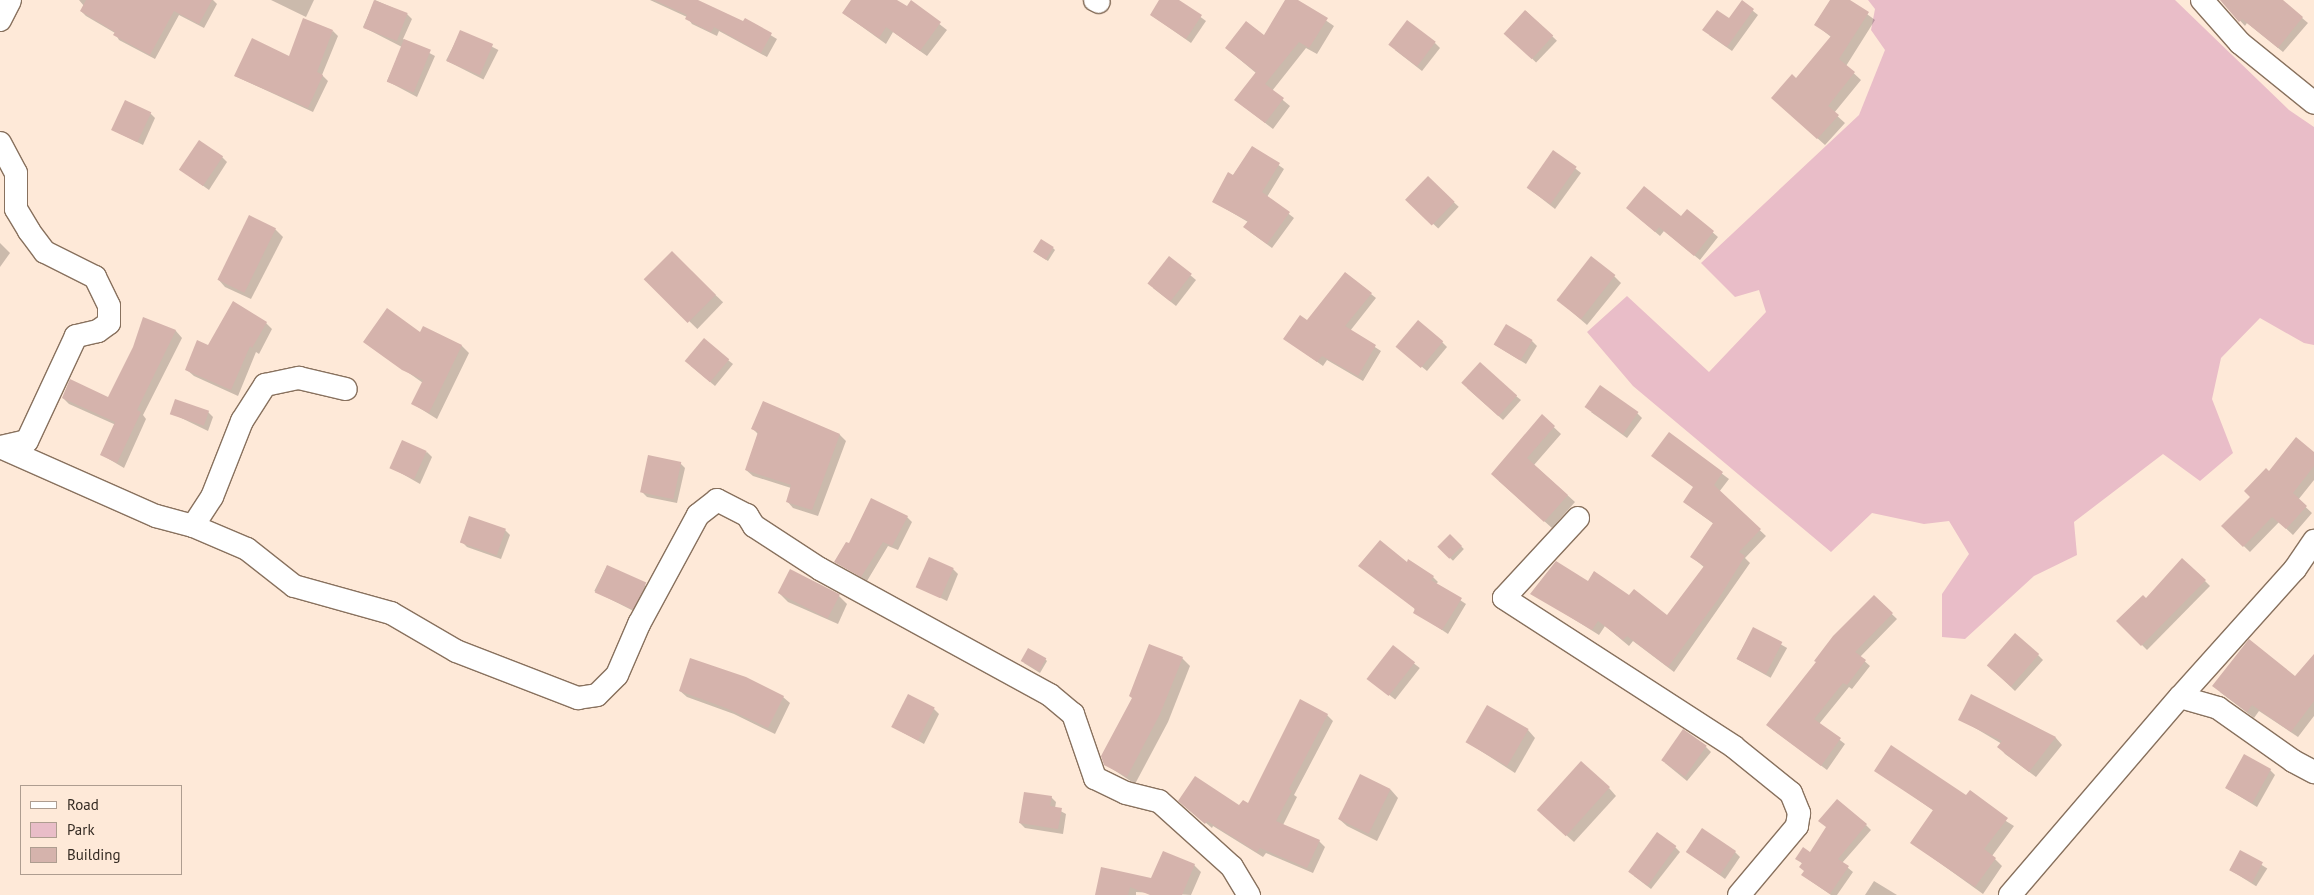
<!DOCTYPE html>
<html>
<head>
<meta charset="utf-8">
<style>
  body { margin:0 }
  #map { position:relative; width:2314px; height:895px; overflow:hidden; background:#fee9d8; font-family:"PT Sans",sans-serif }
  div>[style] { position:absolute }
  .green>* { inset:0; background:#e9bdc8 }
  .shadow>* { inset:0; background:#0003; transform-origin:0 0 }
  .building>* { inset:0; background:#d5b3ac; transform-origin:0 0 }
  .roads { filter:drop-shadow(1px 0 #88715e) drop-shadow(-1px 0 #88715e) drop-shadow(0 1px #88715e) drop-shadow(0 -1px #88715e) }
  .minor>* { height:22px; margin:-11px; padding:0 11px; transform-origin:11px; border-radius:11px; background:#fff }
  span { translate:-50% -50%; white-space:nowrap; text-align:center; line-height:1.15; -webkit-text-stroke:4px #fee9d8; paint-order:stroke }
  .legend { position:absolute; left:20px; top:785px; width:162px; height:90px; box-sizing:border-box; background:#fee9d8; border:1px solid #ae9d90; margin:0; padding:6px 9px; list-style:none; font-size:15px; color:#352b23 }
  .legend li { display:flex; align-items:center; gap:10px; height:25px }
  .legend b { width:25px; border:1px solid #ae9d90 }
</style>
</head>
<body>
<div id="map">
  <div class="green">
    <i style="clip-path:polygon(1868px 0,2175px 0,2289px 110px,2314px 127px,2314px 345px,2304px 343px,2260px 318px,2221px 358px,2212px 399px,2233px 453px,2200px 481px,2163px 454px,2074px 522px,2077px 555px,2034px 576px,1965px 639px,1942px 637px,1942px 594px,1969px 554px,1949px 521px,1924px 524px,1872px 513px,1831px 552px,1633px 386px,1587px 332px,1627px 296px,1709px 372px,1766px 312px,1759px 290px,1735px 297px,1701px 263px,1859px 115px,1885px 50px,1871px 30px,1875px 9px)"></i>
  </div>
  <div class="shadow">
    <i style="clip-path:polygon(79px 0,213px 0,217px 4px,204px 28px,179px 15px,155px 59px,119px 40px,115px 33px,86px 16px,81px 11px,84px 6px)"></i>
    <i style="clip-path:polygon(271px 0,314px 0,306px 17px)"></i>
    <i style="clip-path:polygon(375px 0,407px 14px,412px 19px,403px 39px,435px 56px,417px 97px,387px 81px,402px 47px,363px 27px)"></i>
    <i style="clip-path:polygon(650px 0,695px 0,744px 23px,745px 20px,777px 39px,767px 57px,719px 31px,717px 36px,692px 24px,687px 17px)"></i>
    <i style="clip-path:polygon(852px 0,895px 0,907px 8px,911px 2px,947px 30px,927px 56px,893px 32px,886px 44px,843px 13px)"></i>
    <i style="clip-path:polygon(1161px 0,1177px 0,1206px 21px,1191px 43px,1151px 15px)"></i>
    <i style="clip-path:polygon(1286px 0,1296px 0,1334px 26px,1317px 54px,1306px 48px,1272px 91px,1290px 106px,1273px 129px,1243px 106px,1256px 73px,1226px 48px,1264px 37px)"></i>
    <i style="clip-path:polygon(1831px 0,1848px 0,1875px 20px,1846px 66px,1861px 80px,1834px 113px,1845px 123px,1825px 145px,1780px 105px,1831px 37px,1815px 24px)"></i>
    <i style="clip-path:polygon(2221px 0,2281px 0,2308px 23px,2283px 52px,2247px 23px,2245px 26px)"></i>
    <i style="clip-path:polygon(1742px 2px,1758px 15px,1732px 51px,1709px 35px,1729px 20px)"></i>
    <i style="left:1526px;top:11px;width:43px;height:30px;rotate:44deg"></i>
    <i style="clip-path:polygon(333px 31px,338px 36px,322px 75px,328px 81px,313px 112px,235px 76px,289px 57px)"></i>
    <i style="left:461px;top:31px;width:42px;height:33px;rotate:27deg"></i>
    <i style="clip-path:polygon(1435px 43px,1440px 48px,1422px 71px,1395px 50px)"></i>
    <i style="clip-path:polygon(150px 113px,155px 118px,143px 145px,113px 130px)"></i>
    <i style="clip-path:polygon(1253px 147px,1284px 169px,1267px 197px,1294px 218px,1272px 248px,1250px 232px,1248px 222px,1214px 202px)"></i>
    <i style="clip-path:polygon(1553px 151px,1581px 173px,1555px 209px,1532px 191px)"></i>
    <i style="clip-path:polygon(222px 157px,227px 162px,209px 190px,181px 170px)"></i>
    <i style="left:1428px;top:178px;width:42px;height:30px;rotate:43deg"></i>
    <i style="clip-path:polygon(1687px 210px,1718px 237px,1700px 260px,1664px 231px,1660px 236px,1633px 213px,1681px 218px)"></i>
    <i style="clip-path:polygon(275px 229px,283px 237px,251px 299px,225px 287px,218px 279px)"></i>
    <i style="clip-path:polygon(0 243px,10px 253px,0 267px)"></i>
    <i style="clip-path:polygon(1053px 248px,1055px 250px,1048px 261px,1037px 254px)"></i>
    <i style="left:672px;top:253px;width:71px;height:37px;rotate:44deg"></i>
    <i style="clip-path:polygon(1170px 258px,1196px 280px,1176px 306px,1153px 288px)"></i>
    <i style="clip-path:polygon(1614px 276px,1621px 283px,1587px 325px,1557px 299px)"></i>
    <i style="clip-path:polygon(1371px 294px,1376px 298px,1350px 331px,1381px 351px,1363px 381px,1327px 360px,1323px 366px,1285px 339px,1308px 322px)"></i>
    <i style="clip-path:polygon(144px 319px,176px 331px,182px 338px,143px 415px,146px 419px,124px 468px,102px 455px,116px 425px,69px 404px,63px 398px,109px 398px,134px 347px)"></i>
    <i style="clip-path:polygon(266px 323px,272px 329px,259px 354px,256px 352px,238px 396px,194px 376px,187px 370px,209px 346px)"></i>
    <i style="clip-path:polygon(420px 333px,462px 346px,469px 353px,437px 419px,413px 404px,423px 383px,365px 342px)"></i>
    <i style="clip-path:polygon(1532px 341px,1537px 346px,1526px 364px,1495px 345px)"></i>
    <i style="clip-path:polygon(1442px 342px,1447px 347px,1427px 371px,1403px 351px)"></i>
    <i style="clip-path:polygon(728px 360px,733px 364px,715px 386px,691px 366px)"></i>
    <i style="clip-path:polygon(1467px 388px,1516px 396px,1521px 400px,1503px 420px)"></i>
    <i style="clip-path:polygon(208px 412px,213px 417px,208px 431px,171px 413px)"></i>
    <i style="clip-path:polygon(1591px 412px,1637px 413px,1642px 418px,1627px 438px)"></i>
    <i style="clip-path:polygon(1542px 416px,1561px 434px,1534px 465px,1575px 502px,1552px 528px,1499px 481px)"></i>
    <i style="clip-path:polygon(753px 429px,840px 435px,846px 441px,818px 516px,793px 508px,787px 501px,791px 488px,753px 476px,746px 470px,758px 434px)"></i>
    <i style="clip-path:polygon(1669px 434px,1729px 479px,1719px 492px,1766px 536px,1745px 558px,1750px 563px,1674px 672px,1633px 641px,1629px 646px,1605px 626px,1599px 635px,1532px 593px,1588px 582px,1629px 596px,1667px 617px,1705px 568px,1692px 557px,1714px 524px,1691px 507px,1694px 488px)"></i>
    <i style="clip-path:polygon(427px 452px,432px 457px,420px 484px,392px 468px)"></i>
    <i style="clip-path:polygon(2314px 453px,2314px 480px,2298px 500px,2312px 513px,2293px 535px,2279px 522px,2250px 552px,2223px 526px,2252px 497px,2269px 473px)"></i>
    <i style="clip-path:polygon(680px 463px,685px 468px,677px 503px,647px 497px,642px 492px)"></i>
    <i style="clip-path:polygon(907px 517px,912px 522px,898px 550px,888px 546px,867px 581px,835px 561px,849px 545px)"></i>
    <i style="clip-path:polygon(505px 530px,510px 535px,501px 559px,467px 547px,462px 542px)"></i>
    <i style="left:1450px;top:536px;width:19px;height:16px;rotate:43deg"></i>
    <i style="clip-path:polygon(1407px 563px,1433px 577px,1438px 582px,1436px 584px,1466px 604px,1448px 634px,1415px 612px)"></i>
    <i style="left:607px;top:566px;width:49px;height:28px;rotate:27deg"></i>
    <i style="clip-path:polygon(953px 569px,958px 574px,947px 601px,918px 587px)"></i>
    <i style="clip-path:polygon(2205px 581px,2210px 586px,2147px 650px,2118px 621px,2146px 599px)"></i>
    <i style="clip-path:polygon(780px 594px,839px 596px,847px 604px,838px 624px,788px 602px)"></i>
    <i style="clip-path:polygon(1874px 597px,1897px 619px,1860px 657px,1870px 666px,1852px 689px,1849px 687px,1819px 724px,1845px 744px,1827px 770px,1772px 729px)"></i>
    <i style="left:1753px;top:629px;width:39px;height:34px;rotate:29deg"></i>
    <i style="left:1393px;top:647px;width:34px;height:40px;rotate:38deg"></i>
    <i style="clip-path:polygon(2038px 655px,2043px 660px,2015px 691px,1993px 670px)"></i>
    <i style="clip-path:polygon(1182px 658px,1190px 666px,1168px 722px,1135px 784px,1105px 764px)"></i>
    <i style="clip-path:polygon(1045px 659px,1047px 661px,1040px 673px,1024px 663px)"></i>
    <i style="clip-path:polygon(2314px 660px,2314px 716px,2298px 737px,2259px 711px,2254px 718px,2220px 692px,2295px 678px)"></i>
    <i style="clip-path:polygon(680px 691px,783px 697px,790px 703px,775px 734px,734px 714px,687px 697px)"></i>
    <i style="clip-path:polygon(1972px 696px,2056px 738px,2062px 745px,2036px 777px,2005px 754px,1999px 747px,2002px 744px,1960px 719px)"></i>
    <i style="clip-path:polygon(934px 709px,939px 714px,924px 744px,893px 727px)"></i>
    <i style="clip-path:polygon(1327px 715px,1333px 721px,1294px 795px,1297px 797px,1283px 825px,1319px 841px,1325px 847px,1313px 873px,1266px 853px,1263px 857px,1213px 826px,1212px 828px,1186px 806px,1249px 805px)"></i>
    <i style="clip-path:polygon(1528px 730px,1535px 738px,1515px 773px,1467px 742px)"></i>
    <i style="clip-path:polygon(1706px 747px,1711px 752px,1687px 781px,1665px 763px)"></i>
    <i style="clip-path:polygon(1876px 770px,1967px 797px,2014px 826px,1992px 856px,2002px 866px,1983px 894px,1912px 843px,1934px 811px)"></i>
    <i style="clip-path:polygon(2270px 770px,2275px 775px,2257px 807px,2226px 788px)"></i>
    <i style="clip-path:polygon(1360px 776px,1391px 790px,1398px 798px,1377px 841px,1347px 826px,1339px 819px)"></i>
    <i style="clip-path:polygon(1609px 788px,1616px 796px,1574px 842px,1546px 817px)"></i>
    <i style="clip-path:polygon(1051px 797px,1056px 802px,1055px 808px,1066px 814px,1063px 834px,1025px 828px,1020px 823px)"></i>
    <i style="clip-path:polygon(1866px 825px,1871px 830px,1842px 863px,1853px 872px,1837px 895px,1831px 895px,1808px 879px,1803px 864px,1797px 859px)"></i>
    <i style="clip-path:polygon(1675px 847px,1680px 852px,1651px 889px,1634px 876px)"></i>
    <i style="clip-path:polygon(1687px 851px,1735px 852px,1740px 857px,1725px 879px)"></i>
    <i style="left:2241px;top:852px;width:31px;height:21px;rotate:32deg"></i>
    <i style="clip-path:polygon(1194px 865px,1201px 872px,1191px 895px,1136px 892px,1136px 895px,1096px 895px)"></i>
    <i style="clip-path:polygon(1874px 881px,1897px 895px,1865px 895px)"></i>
  </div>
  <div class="building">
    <i style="clip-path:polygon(86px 0,212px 0,199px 24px,174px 11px,150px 55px,113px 35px,115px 32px,80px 11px)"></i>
    <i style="left:374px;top:0;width:36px;height:30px;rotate:21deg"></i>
    <i style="clip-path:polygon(654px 0,698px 0,743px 21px,745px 18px,772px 33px,761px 53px,714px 27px,711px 32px,685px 19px,687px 15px)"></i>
    <i style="clip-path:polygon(851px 0,897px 0,907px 6px,911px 0,941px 22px,920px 51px,886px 27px,879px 38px,842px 13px)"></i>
    <i style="clip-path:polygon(1159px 0,1179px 0,1202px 15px,1186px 39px,1150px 15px)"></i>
    <i style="clip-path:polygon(1285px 0,1298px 0,1328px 18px,1309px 48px,1299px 42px,1265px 84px,1284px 98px,1265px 123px,1234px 100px,1256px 72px,1225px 48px,1246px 21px,1264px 35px)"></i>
    <i style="clip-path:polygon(1742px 0,1754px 9px,1727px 47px,1702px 30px,1717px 10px,1729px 18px)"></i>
    <i style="clip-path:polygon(1830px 0,1850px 0,1869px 12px,1839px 59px,1855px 72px,1828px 106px,1839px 115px,1817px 139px,1771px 98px,1792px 74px,1796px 78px,1831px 36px,1814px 25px)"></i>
    <i style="clip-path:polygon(2220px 0,2283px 0,2303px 17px,2278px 48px,2242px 19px,2239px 22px)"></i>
    <i style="left:1525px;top:10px;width:38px;height:32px;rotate:42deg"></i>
    <i style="clip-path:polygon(303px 18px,333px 30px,317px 72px,323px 75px,308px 108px,234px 76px,252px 38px,289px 56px)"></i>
    <i style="left:1407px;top:20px;width:36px;height:31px;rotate:37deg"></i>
    <i style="left:460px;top:30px;width:36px;height:34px;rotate:23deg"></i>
    <i style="left:404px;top:39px;width:29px;height:46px;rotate:22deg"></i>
    <i style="left:125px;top:100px;width:29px;height:33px;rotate:25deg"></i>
    <i style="left:199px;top:140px;width:29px;height:36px;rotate:34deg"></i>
    <i style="clip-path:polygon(1252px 146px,1280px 163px,1262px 192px,1290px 212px,1267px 244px,1243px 227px,1248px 221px,1212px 202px,1228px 172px,1233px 175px)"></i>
    <i style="left:1553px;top:150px;width:29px;height:46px;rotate:35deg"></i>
    <i style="left:1428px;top:176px;width:37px;height:33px;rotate:44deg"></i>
    <i style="clip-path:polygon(1644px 186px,1681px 216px,1687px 209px,1714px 231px,1694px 256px,1659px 227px,1655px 232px,1626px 208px)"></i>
    <i style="left:249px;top:215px;width:30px;height:72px;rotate:26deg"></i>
    <i style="left:1041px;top:239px;width:15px;height:15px;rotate:32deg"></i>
    <i style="left:672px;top:251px;width:62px;height:40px;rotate:45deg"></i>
    <i style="left:1169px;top:256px;width:29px;height:35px;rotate:38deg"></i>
    <i style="left:1591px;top:256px;width:31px;height:56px;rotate:38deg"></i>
    <i style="clip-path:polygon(1345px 272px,1372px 293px,1345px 326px,1376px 345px,1358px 376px,1322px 356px,1317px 362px,1283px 339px,1300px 315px,1307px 320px)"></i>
    <i style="clip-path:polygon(233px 301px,267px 322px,252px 348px,250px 346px,231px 390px,185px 370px,197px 340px,208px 345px)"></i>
    <i style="clip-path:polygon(387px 308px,420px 332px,423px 326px,462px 345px,429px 413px,411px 404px,423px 380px,402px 370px,363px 342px)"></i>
    <i style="clip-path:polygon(143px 317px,176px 330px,137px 410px,141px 412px,117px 463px,100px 455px,115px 422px,62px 398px,70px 379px,108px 397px,133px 347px)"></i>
    <i style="left:1418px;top:320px;width:33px;height:35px;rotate:40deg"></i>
    <i style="left:1506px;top:324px;width:31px;height:24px;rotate:31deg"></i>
    <i style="left:704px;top:338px;width:33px;height:30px;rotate:40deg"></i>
    <i style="left:1480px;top:362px;width:50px;height:28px;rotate:42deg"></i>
    <i style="left:1600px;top:385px;width:47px;height:27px;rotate:35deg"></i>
    <i style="left:175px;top:399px;width:36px;height:16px;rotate:19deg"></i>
    <i style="clip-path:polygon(763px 401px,840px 434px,812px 510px,786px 502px,791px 485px,745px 470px,758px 432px,751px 429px)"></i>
    <i style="clip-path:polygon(1542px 414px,1555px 426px,1527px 458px,1568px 495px,1544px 522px,1491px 474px)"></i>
    <i style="clip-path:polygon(1669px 432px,1723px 472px,1714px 485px,1761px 529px,1739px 552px,1745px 556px,1719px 598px,1668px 667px,1627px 636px,1623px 640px,1598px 621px,1592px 630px,1530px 594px,1556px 561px,1588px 581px,1594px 571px,1629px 595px,1634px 589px,1667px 615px,1704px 566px,1690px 557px,1713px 523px,1683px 502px,1693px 487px,1651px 456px)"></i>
    <i style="clip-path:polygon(2296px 437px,2314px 452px,2314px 466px,2293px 493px,2307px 506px,2286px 529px,2272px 517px,2243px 547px,2221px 526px,2250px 497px,2244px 491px,2266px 468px,2269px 471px)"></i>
    <i style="left:402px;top:440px;width:27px;height:31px;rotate:24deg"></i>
    <i style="left:648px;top:455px;width:34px;height:38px;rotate:12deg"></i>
    <i style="clip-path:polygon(871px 498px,908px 516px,892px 546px,883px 542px,861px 577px,834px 562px,846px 542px,849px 543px)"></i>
    <i style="left:469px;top:516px;width:39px;height:28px;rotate:19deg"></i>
    <i style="left:1450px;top:534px;width:17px;height:18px;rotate:45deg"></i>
    <i style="clip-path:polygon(1380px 540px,1407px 562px,1408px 559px,1434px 576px,1431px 580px,1462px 598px,1442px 630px,1413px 613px,1415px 609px,1358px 566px)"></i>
    <i style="left:929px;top:557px;width:27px;height:33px;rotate:24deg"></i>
    <i style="clip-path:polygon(2182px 558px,2206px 580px,2141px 646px,2116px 621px,2143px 595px,2146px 598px)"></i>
    <i style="left:607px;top:565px;width:43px;height:30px;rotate:24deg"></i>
    <i style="left:790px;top:569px;width:56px;height:27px;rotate:27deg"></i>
    <i style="clip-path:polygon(1874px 595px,1893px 613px,1855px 652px,1866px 660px,1847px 685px,1843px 683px,1814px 719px,1841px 738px,1821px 766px,1766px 725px,1816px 662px,1814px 661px,1833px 636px)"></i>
    <i style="left:1753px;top:627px;width:33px;height:36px;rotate:27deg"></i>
    <i style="left:2015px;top:633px;width:32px;height:43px;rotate:41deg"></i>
    <i style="clip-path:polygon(2249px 639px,2295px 676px,2314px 654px,2314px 701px,2291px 732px,2252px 705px,2247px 712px,2212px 686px)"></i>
    <i style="clip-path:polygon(1149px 644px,1183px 657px,1160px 714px,1127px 777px,1104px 765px,1101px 756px,1132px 698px,1129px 696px)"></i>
    <i style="left:1393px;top:645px;width:28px;height:43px;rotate:38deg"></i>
    <i style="left:1028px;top:648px;width:21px;height:15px;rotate:29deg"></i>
    <i style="clip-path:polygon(690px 658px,746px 677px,784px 696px,768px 728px,726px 708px,679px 691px)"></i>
    <i style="left:908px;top:694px;width:30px;height:37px;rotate:27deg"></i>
    <i style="clip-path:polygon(1971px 694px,2056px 737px,2029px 772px,1997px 747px,2002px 741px,1958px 720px)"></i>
    <i style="clip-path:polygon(1300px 699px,1328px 714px,1289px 789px,1292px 791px,1276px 821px,1320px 840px,1307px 868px,1260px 848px,1257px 852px,1207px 821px,1205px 824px,1178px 801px,1195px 776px,1239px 805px,1243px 800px,1248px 803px)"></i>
    <i style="left:1487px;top:705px;width:48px;height:43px;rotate:30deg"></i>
    <i style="left:1683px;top:729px;width:29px;height:38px;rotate:35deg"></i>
    <i style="clip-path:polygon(1891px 745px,1966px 795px,1970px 790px,2008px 818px,1984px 849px,1996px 858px,1975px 887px,1910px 843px,1933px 810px,1874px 771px)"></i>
    <i style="left:2244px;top:754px;width:31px;height:39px;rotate:29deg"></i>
    <i style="left:1581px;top:761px;width:39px;height:66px;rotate:42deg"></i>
    <i style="left:1360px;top:774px;width:34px;height:50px;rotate:26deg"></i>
    <i style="clip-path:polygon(1024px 792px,1052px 796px,1050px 806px,1062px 808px,1058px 829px,1019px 823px)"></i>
    <i style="clip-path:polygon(1837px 799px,1867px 824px,1838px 859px,1849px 866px,1830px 894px,1801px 875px,1804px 871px,1799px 867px,1802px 863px,1795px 859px,1803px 847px,1810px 852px,1826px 827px,1818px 821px)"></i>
    <i style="left:1702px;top:828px;width:41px;height:29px;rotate:34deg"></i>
    <i style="left:1657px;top:832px;width:24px;height:49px;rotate:36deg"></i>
    <i style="left:2240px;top:850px;width:26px;height:23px;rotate:28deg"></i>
    <i style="clip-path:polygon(1163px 851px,1195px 864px,1182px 895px,1150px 895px,1130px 887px,1128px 895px,1095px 895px,1101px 867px,1151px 878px)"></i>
  </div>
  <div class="roads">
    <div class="minor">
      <i style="left:1095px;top:0;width:4px;rotate:27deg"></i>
      <i style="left:2202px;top:0;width:57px;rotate:48.5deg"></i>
      <i style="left:2240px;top:43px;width:95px;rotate:39deg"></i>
      <i style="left:0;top:20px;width:22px;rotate:-63deg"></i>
      <i style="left:0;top:143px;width:34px;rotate:62deg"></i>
      <i style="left:16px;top:173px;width:36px;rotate:90deg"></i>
      <i style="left:16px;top:209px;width:26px;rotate:59deg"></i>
      <i style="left:29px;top:231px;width:26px;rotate:53deg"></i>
      <i style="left:45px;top:252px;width:56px;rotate:26.6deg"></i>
      <i style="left:95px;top:277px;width:32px;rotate:64deg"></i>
      <i style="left:109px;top:306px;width:17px;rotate:90deg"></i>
      <i style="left:109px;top:323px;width:14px;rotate:144deg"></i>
      <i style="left:98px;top:331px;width:23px;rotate:167deg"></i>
      <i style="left:76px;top:336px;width:116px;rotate:115deg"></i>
      <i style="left:27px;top:441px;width:28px;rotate:167deg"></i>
      <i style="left:0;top:447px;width:171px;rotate:23.9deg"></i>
      <i style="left:156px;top:516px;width:38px;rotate:15deg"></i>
      <i style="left:193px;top:526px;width:59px;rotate:23.1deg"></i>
      <i style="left:247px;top:549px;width:60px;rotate:38.2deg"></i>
      <i style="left:294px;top:586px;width:101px;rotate:15.6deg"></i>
      <i style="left:391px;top:613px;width:75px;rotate:30.3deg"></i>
      <i style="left:456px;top:651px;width:131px;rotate:21.1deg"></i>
      <i style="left:578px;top:698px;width:19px;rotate:-9deg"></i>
      <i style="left:597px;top:695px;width:28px;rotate:-45deg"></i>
      <i style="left:617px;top:675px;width:56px;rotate:-66.7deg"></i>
      <i style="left:639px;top:624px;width:124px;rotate:-61.6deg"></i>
      <i style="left:698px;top:515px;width:24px;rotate:-38deg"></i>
      <i style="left:717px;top:500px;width:34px;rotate:27deg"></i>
      <i style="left:747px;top:515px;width:13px;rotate:58deg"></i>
      <i style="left:754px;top:526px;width:79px;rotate:33.1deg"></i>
      <i style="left:820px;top:569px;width:262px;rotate:28.7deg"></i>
      <i style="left:1050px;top:695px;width:30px;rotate:40deg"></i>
      <i style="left:1073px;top:714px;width:68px;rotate:71deg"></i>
      <i style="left:1095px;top:778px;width:34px;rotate:26deg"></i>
      <i style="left:1126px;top:793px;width:34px;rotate:14deg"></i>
      <i style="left:1159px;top:801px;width:98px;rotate:42.1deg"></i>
      <i style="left:1232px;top:867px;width:33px;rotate:59deg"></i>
      <i style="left:1578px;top:518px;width:109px;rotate:132.8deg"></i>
      <i style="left:1504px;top:598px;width:274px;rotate:32.9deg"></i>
      <i style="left:1734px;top:747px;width:73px;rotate:38.9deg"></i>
      <i style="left:1791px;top:793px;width:22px;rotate:68deg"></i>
      <i style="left:1799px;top:813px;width:13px;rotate:99deg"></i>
      <i style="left:1797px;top:826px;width:90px;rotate:130deg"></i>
      <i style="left:193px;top:526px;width:35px;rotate:-57deg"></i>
      <i style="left:212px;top:497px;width:82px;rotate:-68.5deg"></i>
      <i style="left:242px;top:421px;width:43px;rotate:-57.4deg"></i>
      <i style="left:265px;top:385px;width:35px;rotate:-12deg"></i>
      <i style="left:299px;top:378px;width:48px;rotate:13.2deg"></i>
      <i style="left:2180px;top:697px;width:172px;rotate:-48.1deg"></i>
      <i style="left:2295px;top:569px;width:34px;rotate:-56deg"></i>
      <i style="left:2010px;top:895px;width:261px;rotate:-49.4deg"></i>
      <i style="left:2180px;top:697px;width:40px;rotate:16deg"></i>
      <i style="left:2218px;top:708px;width:92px;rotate:35.2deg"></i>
      <i style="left:2293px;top:761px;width:24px;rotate:28deg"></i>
    </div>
  </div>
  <ul class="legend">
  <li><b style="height:6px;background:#fff"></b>Road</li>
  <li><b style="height:14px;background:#e9bdc8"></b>Park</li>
  <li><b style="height:14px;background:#d5b3ac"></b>Building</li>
  </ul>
</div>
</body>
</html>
